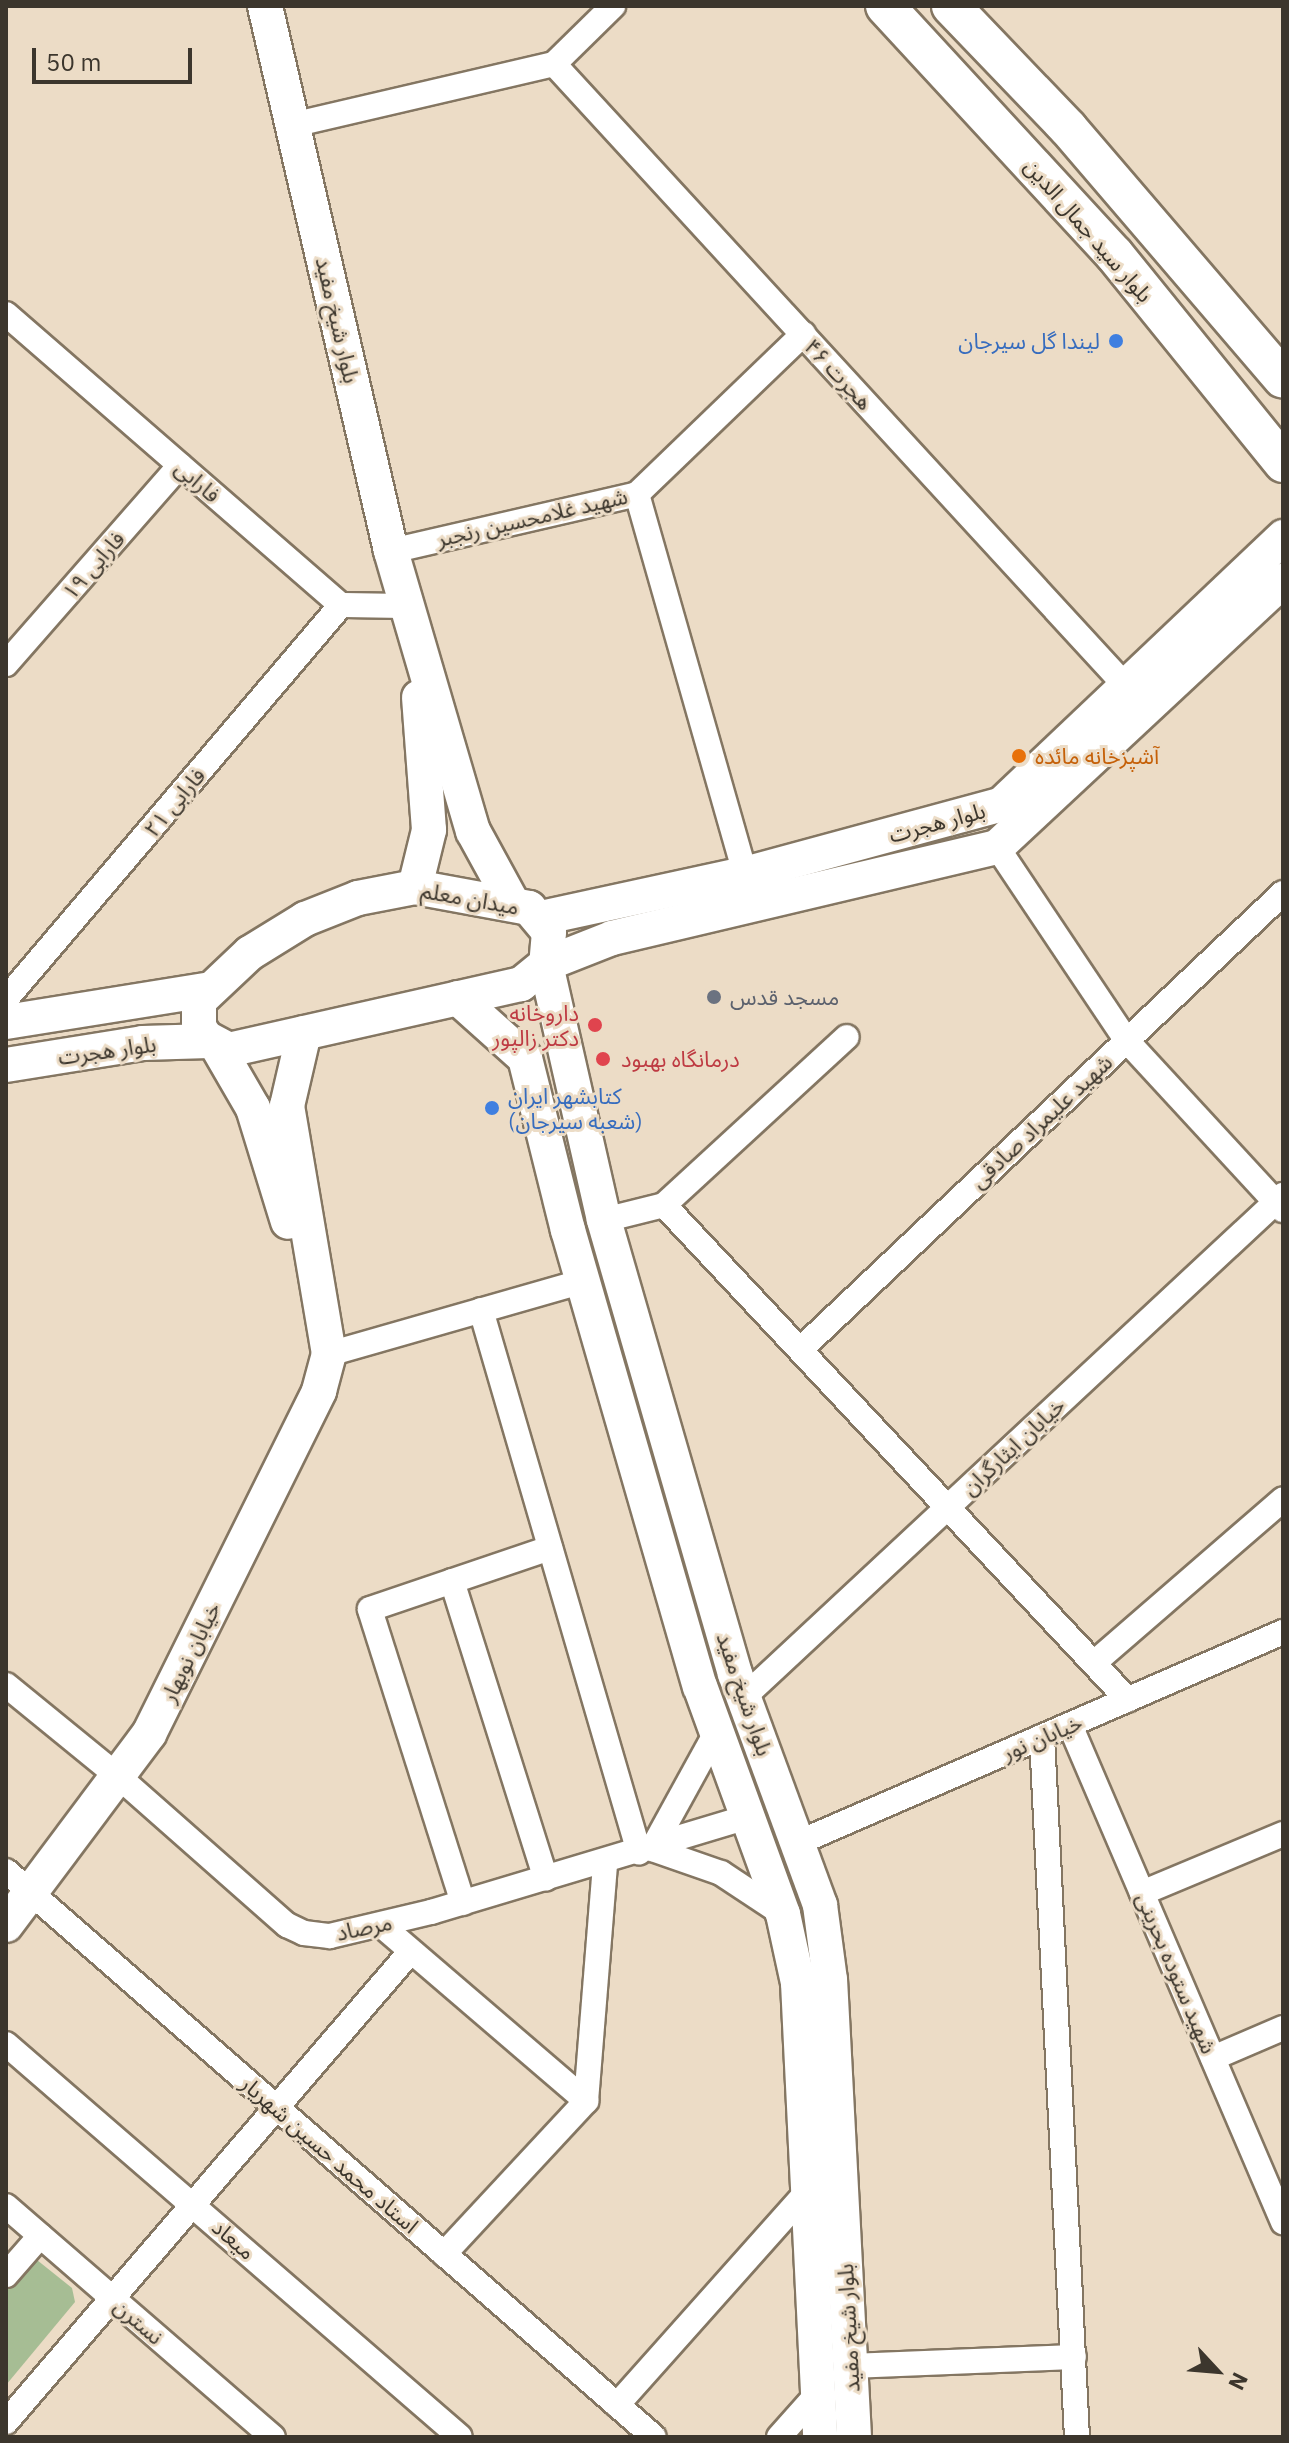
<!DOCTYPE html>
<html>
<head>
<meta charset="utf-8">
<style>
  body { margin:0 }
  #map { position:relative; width:1289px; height:2443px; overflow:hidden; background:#ecdcc6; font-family:"IBM Plex Sans","Noto Sans Arabic",sans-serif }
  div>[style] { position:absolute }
  .green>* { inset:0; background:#a6bd94 }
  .roads { filter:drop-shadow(2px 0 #847662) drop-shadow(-2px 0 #847662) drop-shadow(0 2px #847662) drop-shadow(0 -2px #847662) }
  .street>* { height:24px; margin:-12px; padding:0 12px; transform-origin:12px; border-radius:12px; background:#fff }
  .secondary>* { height:34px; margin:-17px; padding:0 17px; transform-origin:17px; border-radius:17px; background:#fff }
  .primary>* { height:38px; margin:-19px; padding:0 19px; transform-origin:19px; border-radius:19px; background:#fff }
  .dots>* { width:22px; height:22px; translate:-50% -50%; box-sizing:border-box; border:4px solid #ecdcc6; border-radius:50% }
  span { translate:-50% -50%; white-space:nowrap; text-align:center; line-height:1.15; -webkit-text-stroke:6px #ecdcc6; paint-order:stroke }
  .street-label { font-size:22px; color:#3c362d }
  .shop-label { font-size:22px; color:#366cbe }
  .right { translate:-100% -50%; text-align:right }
  .left { translate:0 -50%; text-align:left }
  .food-label { font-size:22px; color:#c56008 }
  .worship-label { font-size:22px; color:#5b616d }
  .health-label { font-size:22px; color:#be3a42 }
  .frame { position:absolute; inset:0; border:8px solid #3c362d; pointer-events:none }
  .north { position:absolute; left:1177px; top:2331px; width:80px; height:80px; -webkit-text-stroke:6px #ecdcc6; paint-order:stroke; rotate:116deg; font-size:22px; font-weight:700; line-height:32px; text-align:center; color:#3c362d }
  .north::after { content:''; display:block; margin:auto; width:28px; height:36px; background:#3c362d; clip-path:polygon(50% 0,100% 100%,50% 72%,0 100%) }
  .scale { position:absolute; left:32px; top:48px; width:160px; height:36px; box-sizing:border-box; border:4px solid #3c362d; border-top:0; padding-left:10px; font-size:24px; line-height:28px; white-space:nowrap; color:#3c362d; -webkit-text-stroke:6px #ecdcc6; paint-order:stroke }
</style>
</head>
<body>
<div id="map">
  <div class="green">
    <i style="clip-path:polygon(32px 2256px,72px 2288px,75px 2302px,6px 2385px,6px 2285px)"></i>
  </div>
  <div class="roads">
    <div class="street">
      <i style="left:554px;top:64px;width:842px;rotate:47.41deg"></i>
      <i style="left:292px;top:125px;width:269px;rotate:-13.1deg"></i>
      <i style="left:554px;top:64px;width:83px;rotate:-44.5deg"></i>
      <i style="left:6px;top:314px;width:444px;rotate:41deg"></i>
      <i style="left:341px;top:605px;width:66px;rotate:0.9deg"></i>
      <i style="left:637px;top:494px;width:395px;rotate:74.1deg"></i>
      <i style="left:391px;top:551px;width:253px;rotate:-13deg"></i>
      <i style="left:637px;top:494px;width:231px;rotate:-43.9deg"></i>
      <i style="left:6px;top:664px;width:264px;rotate:-48.8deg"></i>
      <i style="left:997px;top:847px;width:234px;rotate:56.2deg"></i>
      <i style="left:1127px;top:1041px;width:230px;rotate:47.3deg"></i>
      <i style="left:6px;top:999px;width:517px;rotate:-49.63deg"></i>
      <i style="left:664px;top:1205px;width:678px;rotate:46.85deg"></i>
      <i style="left:604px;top:1220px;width:62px;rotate:-14deg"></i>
      <i style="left:664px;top:1205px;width:248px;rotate:-42.6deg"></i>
      <i style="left:481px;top:1310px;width:565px;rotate:73.75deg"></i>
      <i style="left:800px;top:1350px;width:665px;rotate:-43.42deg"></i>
      <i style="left:329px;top:1354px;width:264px;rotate:-16deg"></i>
      <i style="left:452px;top:1581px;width:312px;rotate:72.5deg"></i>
      <i style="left:1094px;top:1663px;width:250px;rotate:-40.9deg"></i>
      <i style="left:6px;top:1685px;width:146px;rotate:39.2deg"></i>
      <i style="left:119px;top:1777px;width:224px;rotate:41.4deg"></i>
      <i style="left:287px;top:1925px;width:19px;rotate:25deg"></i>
      <i style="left:304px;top:1933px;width:26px;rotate:7deg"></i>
      <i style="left:330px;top:1936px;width:104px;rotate:-13.4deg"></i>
      <i style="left:431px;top:1912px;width:333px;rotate:-16.7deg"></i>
      <i style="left:744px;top:1697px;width:737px;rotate:-42.96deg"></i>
      <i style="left:1070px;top:1725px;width:541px;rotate:66.8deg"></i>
      <i style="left:1042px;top:1737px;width:701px;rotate:87.14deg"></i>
      <i style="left:800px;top:1842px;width:527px;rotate:-23.5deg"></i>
      <i style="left:652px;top:1849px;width:73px;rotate:19.2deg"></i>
      <i style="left:721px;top:1873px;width:74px;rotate:33.5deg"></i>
      <i style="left:652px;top:1849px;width:135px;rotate:-61.2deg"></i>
      <i style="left:6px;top:1871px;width:860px;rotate:41.14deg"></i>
      <i style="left:1142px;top:1893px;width:153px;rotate:-22.7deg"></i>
      <i style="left:463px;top:1903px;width:308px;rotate:-107.6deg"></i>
      <i style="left:370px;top:1609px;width:190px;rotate:-18.7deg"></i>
      <i style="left:381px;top:1925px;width:270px;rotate:40.6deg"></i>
      <i style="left:6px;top:2044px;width:600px;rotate:40.88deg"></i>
      <i style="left:1213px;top:2058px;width:76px;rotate:-23.2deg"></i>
      <i style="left:6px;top:2206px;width:353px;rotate:40.9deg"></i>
      <i style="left:444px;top:2254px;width:209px;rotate:-47.1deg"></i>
      <i style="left:586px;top:2101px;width:239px;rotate:-85.4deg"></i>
      <i style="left:6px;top:2275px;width:52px;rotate:-48.9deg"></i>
      <i style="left:850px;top:2366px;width:224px;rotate:-2.3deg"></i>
      <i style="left:617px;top:2405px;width:287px;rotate:-48.3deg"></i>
      <i style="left:6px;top:2422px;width:621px;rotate:-49.31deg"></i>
      <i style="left:779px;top:2437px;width:59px;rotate:-48.4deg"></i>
    </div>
    <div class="secondary">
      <i style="left:265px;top:6px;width:559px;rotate:76.98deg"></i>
      <i style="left:391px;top:551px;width:292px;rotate:73.7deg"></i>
      <i style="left:473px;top:831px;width:83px;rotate:61.3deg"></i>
      <i style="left:415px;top:887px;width:116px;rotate:10.4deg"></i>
      <i style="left:529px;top:908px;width:31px;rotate:50deg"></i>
      <i style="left:549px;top:932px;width:32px;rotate:95deg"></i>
      <i style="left:546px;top:964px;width:32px;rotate:141deg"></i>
      <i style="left:521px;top:984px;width:299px;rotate:167.3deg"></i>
      <i style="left:229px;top:1050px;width:26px;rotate:-152deg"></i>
      <i style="left:206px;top:1038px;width:13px;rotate:-122deg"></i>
      <i style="left:199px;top:1027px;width:26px;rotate:-90deg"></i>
      <i style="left:199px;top:1001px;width:70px;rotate:-43.3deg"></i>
      <i style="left:250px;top:953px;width:65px;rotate:-31.7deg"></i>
      <i style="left:305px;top:919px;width:57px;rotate:-21.6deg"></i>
      <i style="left:358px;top:898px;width:58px;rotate:-10.9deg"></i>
      <i style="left:415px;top:887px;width:59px;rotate:-76.2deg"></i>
      <i style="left:429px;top:830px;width:133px;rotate:-94.3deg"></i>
      <i style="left:541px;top:918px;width:209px;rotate:-12.2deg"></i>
      <i style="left:745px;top:874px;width:266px;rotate:-15.2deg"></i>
      <i style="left:1002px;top:804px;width:388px;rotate:-43.5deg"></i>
      <i style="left:458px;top:998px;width:90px;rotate:41.8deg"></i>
      <i style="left:525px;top:1058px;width:177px;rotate:76deg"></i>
      <i style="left:568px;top:1230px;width:475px;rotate:73.9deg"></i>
      <i style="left:700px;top:1686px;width:243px;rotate:70deg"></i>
      <i style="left:783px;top:1914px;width:71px;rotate:77.7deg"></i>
      <i style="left:798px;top:1983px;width:455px;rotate:87.2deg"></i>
      <i style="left:6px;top:1022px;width:203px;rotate:-9.1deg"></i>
      <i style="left:217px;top:1046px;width:72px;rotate:59.9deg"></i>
      <i style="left:253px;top:1108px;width:119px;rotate:72.9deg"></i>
      <i style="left:6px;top:1065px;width:139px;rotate:-9.1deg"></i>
      <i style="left:143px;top:1043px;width:66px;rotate:-1.7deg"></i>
      <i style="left:6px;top:1925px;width:239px;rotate:-53.2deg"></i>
      <i style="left:149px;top:1734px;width:383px;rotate:-63.6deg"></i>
      <i style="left:319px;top:1391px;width:38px;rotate:-75deg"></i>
      <i style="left:329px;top:1354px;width:252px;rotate:-99.6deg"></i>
      <i style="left:287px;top:1106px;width:75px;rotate:-76.9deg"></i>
      <i style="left:854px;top:2437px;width:458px;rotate:-93deg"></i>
      <i style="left:830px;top:1980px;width:76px;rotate:-97.6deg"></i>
      <i style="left:820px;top:1905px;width:246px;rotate:-110.2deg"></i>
      <i style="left:735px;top:1674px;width:473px;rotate:-106.1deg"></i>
      <i style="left:604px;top:1220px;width:262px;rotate:-102.8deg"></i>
      <i style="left:546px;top:964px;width:71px;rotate:-21.5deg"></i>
      <i style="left:612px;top:938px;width:396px;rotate:-13.3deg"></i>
      <i style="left:997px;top:847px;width:391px;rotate:-43deg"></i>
    </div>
    <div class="primary">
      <i style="left:885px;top:6px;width:338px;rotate:47.3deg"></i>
      <i style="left:1114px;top:254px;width:269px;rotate:51deg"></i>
      <i style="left:951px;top:6px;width:169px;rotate:46.2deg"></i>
      <i style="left:1068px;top:128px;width:330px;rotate:49.4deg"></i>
    </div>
  </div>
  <div class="dots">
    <i style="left:1116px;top:341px;background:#3f7fe0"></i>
    <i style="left:1019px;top:756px;background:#e8710a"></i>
    <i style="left:714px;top:997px;background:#6b7280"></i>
    <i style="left:595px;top:1025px;background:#e0444e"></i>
    <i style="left:603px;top:1059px;background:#e0444e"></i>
    <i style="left:492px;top:1108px;background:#3f7fe0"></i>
  </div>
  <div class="street-label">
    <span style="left:1089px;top:230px;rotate:49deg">بلوار سید جمال الدین</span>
    <span style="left:338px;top:320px;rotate:77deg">بلوار شیخ مفید</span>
    <span style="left:839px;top:374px;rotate:47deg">هجرت ۴۶</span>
    <span style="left:198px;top:481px;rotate:41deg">فارابی</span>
    <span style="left:532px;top:517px;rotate:-13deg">شهید غلامحسین رنجبر</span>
    <span style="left:93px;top:565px;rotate:-49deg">فارابی ۱۹</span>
    <span style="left:174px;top:802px;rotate:-50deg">فارابی ۲۱</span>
    <span style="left:937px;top:822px;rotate:-15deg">بلوار هجرت</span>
    <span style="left:470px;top:898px;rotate:10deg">میدان معلم</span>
    <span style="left:107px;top:1050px;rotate:-8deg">بلوار هجرت</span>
    <span style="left:1041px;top:1121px;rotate:-43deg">شهید علیمراد صادقی</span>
    <span style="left:1013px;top:1446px;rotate:-43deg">خیابان ایثارگران</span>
    <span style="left:190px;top:1652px;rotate:-64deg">خیابان نوبهار</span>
    <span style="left:745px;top:1694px;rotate:71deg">بلوار شیخ مفید</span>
    <span style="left:1042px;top:1737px;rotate:-23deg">خیابان نور</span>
    <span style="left:364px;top:1927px;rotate:-12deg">مرصاد</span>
    <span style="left:1177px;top:1973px;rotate:67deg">شهید ستوده بحرینی</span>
    <span style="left:330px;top:2154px;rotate:41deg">استاد محمد حسین شهریار</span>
    <span style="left:234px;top:2239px;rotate:41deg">میعاد</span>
    <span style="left:139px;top:2321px;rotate:41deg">نسترن</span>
    <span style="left:848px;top:2328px;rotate:-93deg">بلوار شیخ مفید</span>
  </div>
  <div class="shop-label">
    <span class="right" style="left:1100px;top:341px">لیندا گل سیرجان</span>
    <span class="left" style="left:508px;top:1108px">کتابشهر ایران<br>(شعبه سیرجان)</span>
  </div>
  <div class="food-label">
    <span class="left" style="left:1035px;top:756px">آشپزخانه مائده</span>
  </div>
  <div class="worship-label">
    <span class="left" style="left:730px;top:997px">مسجد قدس</span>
  </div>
  <div class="health-label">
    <span class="right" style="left:579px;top:1025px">داروخانه<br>دکتر زالپور</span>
    <span class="left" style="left:621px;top:1059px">درمانگاه بهبود</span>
  </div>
  <div class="frame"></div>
  <div class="north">N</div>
  <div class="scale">50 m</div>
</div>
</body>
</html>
